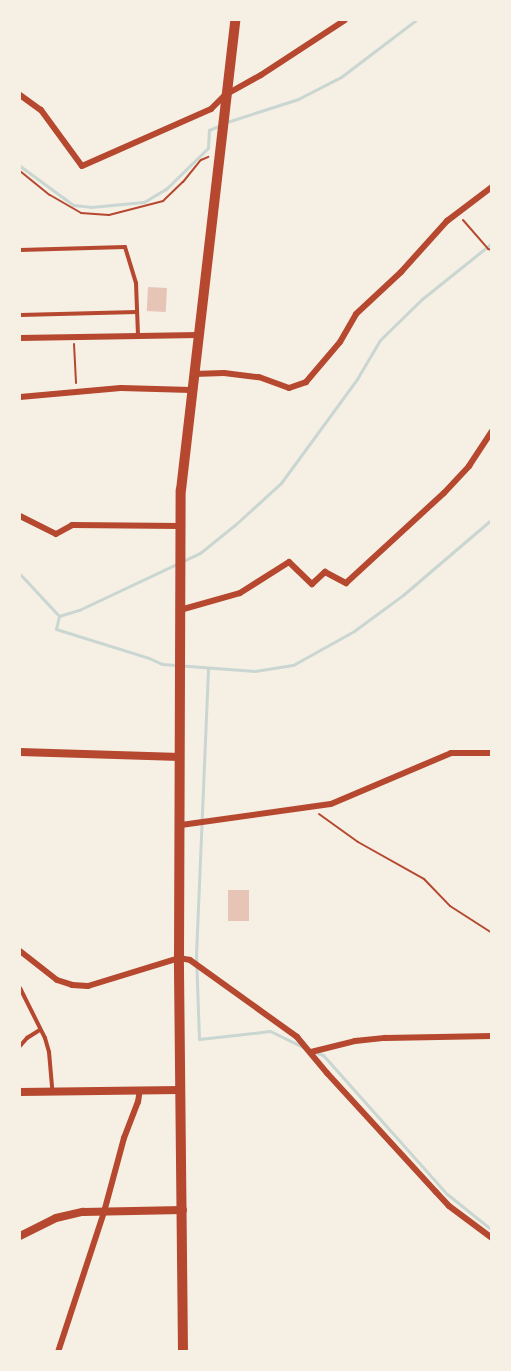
<!DOCTYPE html>
<html>
<head>
<meta charset="utf-8">
<style>
  body { margin:0 }
  #map { position:relative; width:511px; height:1371px; overflow:hidden; background:#f6efe4; font-family:"Sofia Sans Condensed",sans-serif }
  div>[style] { position:absolute }
  .stream>* { height:3px; margin:-1.5px; padding:0 1.5px; transform-origin:1.5px; border-radius:1.5px; background:#c9d6d2 }
  .building>* { inset:0; background:#e6c5b7; transform-origin:0 0 }
  .path>* { height:2px; margin:-1px; padding:0 1px; transform-origin:1px; border-radius:1px; background:#b5482f }
  .service>* { height:4px; margin:-2px; padding:0 2px; transform-origin:2px; border-radius:2px; background:#b5482f }
  .minor>* { height:6px; margin:-3px; padding:0 3px; transform-origin:3px; border-radius:3px; background:#b5482f }
  .tertiary>* { height:8px; margin:-4px; padding:0 4px; transform-origin:4px; border-radius:4px; background:#b5482f }
  .primary>* { height:10px; margin:-5px; padding:0 5px; transform-origin:5px; border-radius:5px; background:#b5482f }
  span { translate:-50% -50%; white-space:nowrap; text-align:center; line-height:1.15; -webkit-text-stroke:6px #f6efe4; paint-order:stroke }
  .frame { position:absolute; inset:0; border:21px solid #f6efe4; pointer-events:none }
</style>
</head>
<body>
<div id="map">
  <div class="stream">
    <i style="left:227px;top:122px;width:75px;rotate:-17.9deg"></i>
    <i style="left:298px;top:99px;width:48px;rotate:-27.1deg"></i>
    <i style="left:341px;top:77px;width:94px;rotate:-37.2deg"></i>
    <i style="left:20px;top:166px;width:66px;rotate:36.3deg"></i>
    <i style="left:73px;top:205px;width:18px;rotate:6deg"></i>
    <i style="left:91px;top:207px;width:53px;rotate:-5.4deg"></i>
    <i style="left:144px;top:202px;width:26px;rotate:-31deg"></i>
    <i style="left:166px;top:189px;width:59px;rotate:-44.3deg"></i>
    <i style="left:208px;top:148px;width:18px;rotate:-87deg"></i>
    <i style="left:209px;top:130px;width:13px;rotate:-23deg"></i>
    <i style="left:20px;top:574px;width:57px;rotate:47.1deg"></i>
    <i style="left:59px;top:616px;width:21px;rotate:-17deg"></i>
    <i style="left:79px;top:610px;width:134px;rotate:-25.2deg"></i>
    <i style="left:200px;top:553px;width:46px;rotate:-38.9deg"></i>
    <i style="left:236px;top:524px;width:61px;rotate:-42.3deg"></i>
    <i style="left:281px;top:483px;width:129px;rotate:-53.8deg"></i>
    <i style="left:357px;top:379px;width:45px;rotate:-59.5deg"></i>
    <i style="left:380px;top:340px;width:59px;rotate:-44.3deg"></i>
    <i style="left:422px;top:299px;width:90px;rotate:-38.7deg"></i>
    <i style="left:59px;top:616px;width:13px;rotate:103deg"></i>
    <i style="left:56px;top:629px;width:97px;rotate:17.3deg"></i>
    <i style="left:149px;top:658px;width:14px;rotate:25deg"></i>
    <i style="left:162px;top:664px;width:93px;rotate:4.3deg"></i>
    <i style="left:255px;top:671px;width:38px;rotate:-9deg"></i>
    <i style="left:293px;top:665px;width:70px;rotate:-29.1deg"></i>
    <i style="left:354px;top:631px;width:61px;rotate:-36.3deg"></i>
    <i style="left:403px;top:595px;width:117px;rotate:-40.5deg"></i>
    <i style="left:208px;top:669px;width:285px;rotate:92.4deg"></i>
    <i style="left:196px;top:954px;width:85px;rotate:88deg"></i>
    <i style="left:199px;top:1039px;width:71px;rotate:-6.4deg"></i>
    <i style="left:270px;top:1031px;width:37px;rotate:26deg"></i>
    <i style="left:315px;top:1052px;width:9px;rotate:21deg"></i>
    <i style="left:323px;top:1055px;width:186px;rotate:48.3deg"></i>
    <i style="left:447px;top:1194px;width:58px;rotate:38.7deg"></i>
  </div>
  <div class="building">
    <i style="left:148px;top:287px;width:19px;height:24px;rotate:3deg"></i>
    <i style="left:228px;top:890px;width:21px;height:31px"></i>
  </div>
  <div class="path">
    <i style="left:20px;top:171px;width:38px;rotate:39deg"></i>
    <i style="left:50px;top:195px;width:36px;rotate:30deg"></i>
    <i style="left:81px;top:213px;width:28px;rotate:4deg"></i>
    <i style="left:109px;top:215px;width:56px;rotate:-14.5deg"></i>
    <i style="left:163px;top:201px;width:28px;rotate:-44deg"></i>
    <i style="left:183px;top:182px;width:28px;rotate:-51deg"></i>
    <i style="left:201px;top:160px;width:8px;rotate:-23deg"></i>
    <i style="left:463px;top:220px;width:38px;rotate:49deg"></i>
    <i style="left:488px;top:249px;width:4px;rotate:14deg"></i>
    <i style="left:74px;top:344px;width:39px;rotate:87deg"></i>
    <i style="left:319px;top:814px;width:48px;rotate:35.7deg"></i>
    <i style="left:358px;top:842px;width:76px;rotate:29.3deg"></i>
    <i style="left:424px;top:879px;width:37px;rotate:46deg"></i>
    <i style="left:450px;top:906px;width:50px;rotate:32.7deg"></i>
  </div>
  <div class="service">
    <i style="left:20px;top:250px;width:105px;rotate:-1.6deg"></i>
    <i style="left:125px;top:247px;width:38px;rotate:73deg"></i>
    <i style="left:136px;top:283px;width:53px;rotate:87.8deg"></i>
    <i style="left:20px;top:315px;width:117px;rotate:-1.5deg"></i>
    <i style="left:20px;top:988px;width:56px;rotate:63.4deg"></i>
    <i style="left:45px;top:1038px;width:15px;rotate:74deg"></i>
    <i style="left:49px;top:1052px;width:37px;rotate:85deg"></i>
    <i style="left:20px;top:1046px;width:11px;rotate:-49deg"></i>
    <i style="left:27px;top:1038px;width:15px;rotate:-32deg"></i>
  </div>
  <div class="minor">
    <i style="left:20px;top:95px;width:26px;rotate:36deg"></i>
    <i style="left:41px;top:110px;width:69px;rotate:53.8deg"></i>
    <i style="left:82px;top:166px;width:141px;rotate:-23.8deg"></i>
    <i style="left:211px;top:109px;width:20px;rotate:-45deg"></i>
    <i style="left:225px;top:95px;width:41px;rotate:-29.1deg"></i>
    <i style="left:261px;top:75px;width:100px;rotate:-33.2deg"></i>
    <i style="left:20px;top:338px;width:178px;rotate:-1deg"></i>
    <i style="left:194px;top:374px;width:30px;rotate:-2deg"></i>
    <i style="left:224px;top:373px;width:35px;rotate:7deg"></i>
    <i style="left:259px;top:377px;width:32px;rotate:20deg"></i>
    <i style="left:289px;top:388px;width:18px;rotate:-19deg"></i>
    <i style="left:306px;top:382px;width:52px;rotate:-49.6deg"></i>
    <i style="left:340px;top:342px;width:32px;rotate:-60deg"></i>
    <i style="left:356px;top:314px;width:62px;rotate:-43deg"></i>
    <i style="left:401px;top:272px;width:69px;rotate:-48deg"></i>
    <i style="left:447px;top:221px;width:56px;rotate:-37.1deg"></i>
    <i style="left:20px;top:397px;width:101px;rotate:-5.1deg"></i>
    <i style="left:121px;top:388px;width:70px;rotate:1.6deg"></i>
    <i style="left:20px;top:516px;width:40px;rotate:26.6deg"></i>
    <i style="left:56px;top:534px;width:18px;rotate:-29deg"></i>
    <i style="left:72px;top:525px;width:108px;rotate:0.5deg"></i>
    <i style="left:180px;top:610px;width:62px;rotate:-15.8deg"></i>
    <i style="left:240px;top:593px;width:58px;rotate:-32.3deg"></i>
    <i style="left:289px;top:562px;width:32px;rotate:44deg"></i>
    <i style="left:312px;top:584px;width:18px;rotate:-43deg"></i>
    <i style="left:325px;top:572px;width:24px;rotate:28deg"></i>
    <i style="left:346px;top:583px;width:133px;rotate:-42.6deg"></i>
    <i style="left:444px;top:493px;width:37px;rotate:-47deg"></i>
    <i style="left:469px;top:466px;width:42px;rotate:-56.7deg"></i>
    <i style="left:181px;top:825px;width:151px;rotate:-8deg"></i>
    <i style="left:331px;top:804px;width:130px;rotate:-23deg"></i>
    <i style="left:451px;top:753px;width:41px"></i>
    <i style="left:20px;top:951px;width:47px;rotate:38.1deg"></i>
    <i style="left:57px;top:980px;width:16px;rotate:18deg"></i>
    <i style="left:72px;top:985px;width:16px;rotate:4deg"></i>
    <i style="left:88px;top:986px;width:95px;rotate:-17.1deg"></i>
    <i style="left:179px;top:958px;width:11px;rotate:10deg"></i>
    <i style="left:190px;top:960px;width:132px;rotate:35.7deg"></i>
    <i style="left:297px;top:1037px;width:47px;rotate:50.2deg"></i>
    <i style="left:327px;top:1073px;width:161px;rotate:47.5deg"></i>
    <i style="left:436px;top:1192px;width:19px;rotate:47deg"></i>
    <i style="left:449px;top:1206px;width:54px;rotate:36.7deg"></i>
    <i style="left:311px;top:1052px;width:45px;rotate:-14deg"></i>
    <i style="left:355px;top:1041px;width:30px;rotate:-6deg"></i>
    <i style="left:385px;top:1038px;width:107px;rotate:-1.1deg"></i>
    <i style="left:58px;top:1352px;width:147px;rotate:-71.8deg"></i>
    <i style="left:104px;top:1212px;width:77px;rotate:-74.9deg"></i>
    <i style="left:124px;top:1138px;width:39px;rotate:-69deg"></i>
    <i style="left:138px;top:1102px;width:12px;rotate:-81deg"></i>
  </div>
  <div class="tertiary">
    <i style="left:20px;top:752px;width:160px;rotate:1.8deg"></i>
    <i style="left:20px;top:1092px;width:160px;rotate:-0.7deg"></i>
    <i style="left:20px;top:1236px;width:40px;rotate:-26.6deg"></i>
    <i style="left:56px;top:1218px;width:28px;rotate:-13deg"></i>
    <i style="left:83px;top:1212px;width:100px;rotate:-1.1deg"></i>
  </div>
  <div class="primary">
    <i style="left:183px;top:1352px;width:394px;rotate:-90.6deg"></i>
    <i style="left:179px;top:958px;width:468px;rotate:-89.8deg"></i>
    <i style="left:181px;top:490px;width:473px;rotate:-83.4deg"></i>
  </div>
  <div class="frame"></div>
</div>
</body>
</html>
